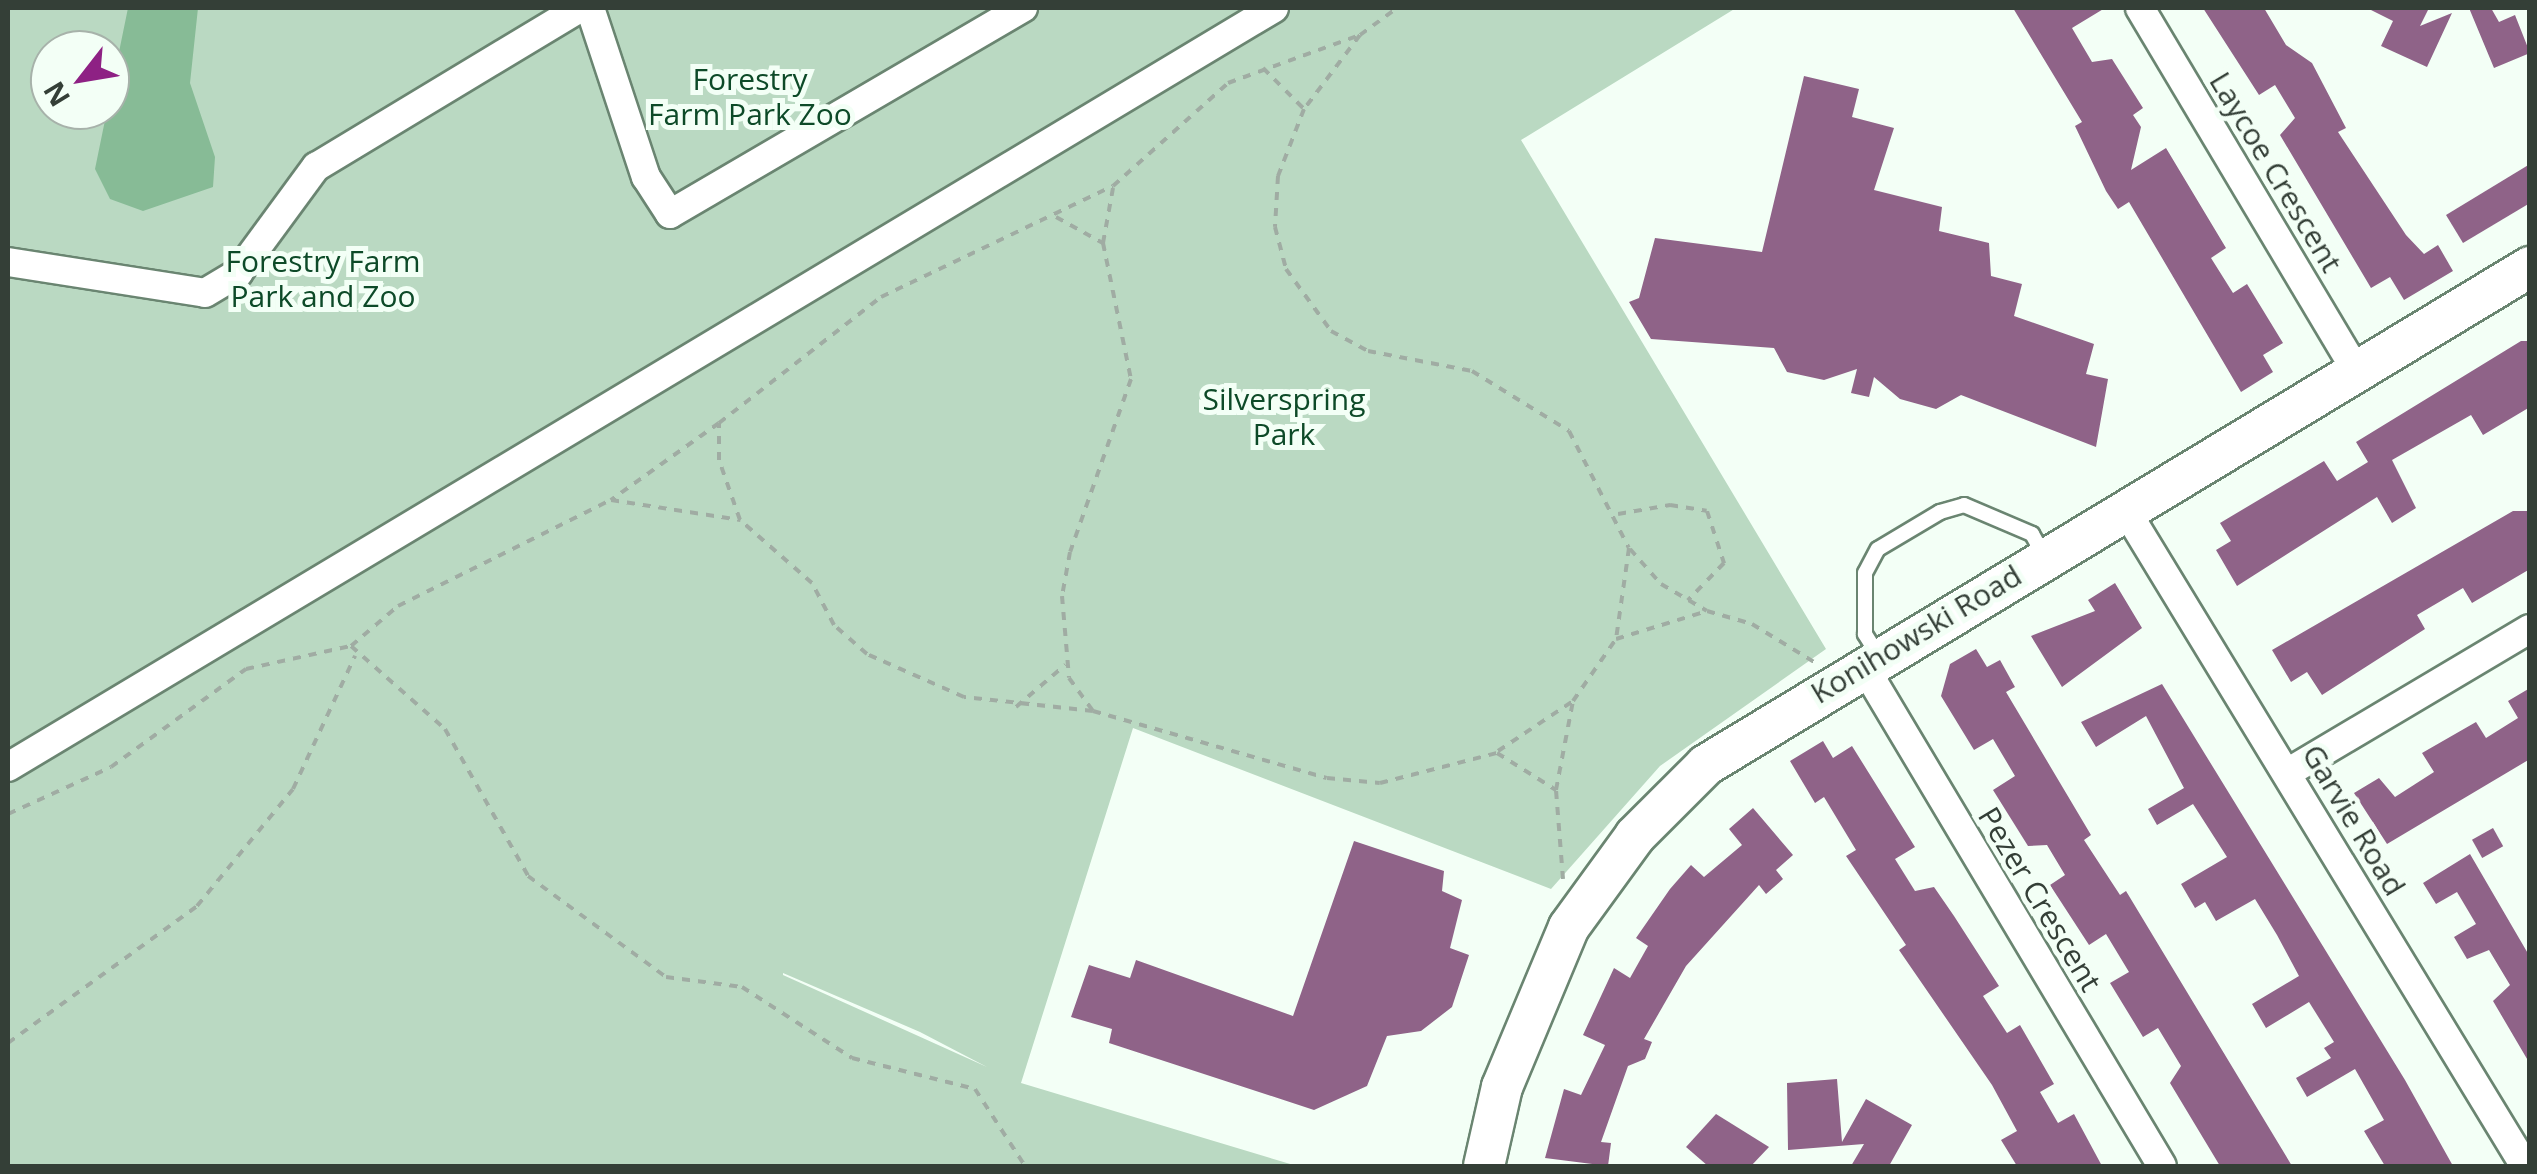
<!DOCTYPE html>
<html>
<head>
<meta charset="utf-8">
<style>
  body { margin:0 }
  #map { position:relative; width:2537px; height:1174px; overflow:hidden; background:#f3fff6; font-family:"Open Sans",sans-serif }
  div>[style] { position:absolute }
  .green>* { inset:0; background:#bad9c2 }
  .water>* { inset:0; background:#87bb96 }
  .building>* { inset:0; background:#8f6388; transform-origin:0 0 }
  .path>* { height:4px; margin-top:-2px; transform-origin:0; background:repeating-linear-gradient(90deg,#a0aca3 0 8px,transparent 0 16px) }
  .roads { filter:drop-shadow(2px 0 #6a8571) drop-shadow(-2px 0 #6a8571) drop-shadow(0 2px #6a8571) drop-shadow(0 -2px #6a8571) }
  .lane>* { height:14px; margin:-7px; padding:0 7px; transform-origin:7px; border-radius:7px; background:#fff }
  .street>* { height:28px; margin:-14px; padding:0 14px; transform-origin:14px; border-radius:14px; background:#fff }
  .secondary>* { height:40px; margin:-20px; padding:0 20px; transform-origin:20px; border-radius:20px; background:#fff }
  span { translate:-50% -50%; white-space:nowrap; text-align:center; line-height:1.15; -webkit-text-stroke:10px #f3fff6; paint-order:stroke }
  .park-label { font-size:30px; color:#0d4a28 }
  .street-label { font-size:30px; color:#343f37 }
  .frame { position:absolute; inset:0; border:10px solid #343f37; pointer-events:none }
  .north { position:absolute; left:30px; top:30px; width:100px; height:100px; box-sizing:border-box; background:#f3fff6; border:2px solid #a7b2aa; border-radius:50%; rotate:239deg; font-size:28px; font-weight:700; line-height:40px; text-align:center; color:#343f37 }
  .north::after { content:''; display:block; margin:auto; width:35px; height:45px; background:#8e2184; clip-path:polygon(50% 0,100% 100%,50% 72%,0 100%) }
</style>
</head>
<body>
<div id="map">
  <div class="green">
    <i style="clip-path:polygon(evenodd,8px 8px,1736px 8px,1521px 140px,1826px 649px,1660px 766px,1551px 889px,1133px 728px,1021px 1083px,1297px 1166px,8px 1166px,8px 8px,50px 50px,110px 50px,110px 110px,50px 110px,50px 50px,8px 8px,783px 973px,920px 1032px,987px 1067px,783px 975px,783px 973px)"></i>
  </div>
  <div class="water">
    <i style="clip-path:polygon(128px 8px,198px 8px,190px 83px,215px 157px,213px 187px,143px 211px,110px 199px,95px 169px)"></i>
  </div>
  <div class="building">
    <i style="clip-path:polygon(2013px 8px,2105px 8px,2072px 28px,2092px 62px,2112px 59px,2143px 108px,2133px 115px,2141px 127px,2131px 170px,2166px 148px,2226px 248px,2211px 258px,2233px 293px,2247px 284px,2283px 343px,2263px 355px,2273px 372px,2241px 392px,2129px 202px,2118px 209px,2106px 191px,2075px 126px,2082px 122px)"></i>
    <i style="clip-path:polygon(2203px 8px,2264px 8px,2286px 45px,2312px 63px,2346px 128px,2338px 132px,2406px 235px,2424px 254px,2438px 245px,2453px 271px,2404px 300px,2390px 277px,2371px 288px,2280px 135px,2295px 118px,2275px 85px,2259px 95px)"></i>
    <i style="clip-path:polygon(2367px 8px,2429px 8px,2420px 26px,2452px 13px,2427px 67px,2381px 46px,2393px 21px)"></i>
    <i style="clip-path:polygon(2469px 8px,2491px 8px,2499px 22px,2515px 15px,2530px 53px,2494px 68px)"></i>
    <i style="clip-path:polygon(1804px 76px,1859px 89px,1852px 117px,1894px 128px,1874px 190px,1942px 207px,1939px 231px,1989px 243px,1991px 276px,2022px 284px,2014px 316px,2094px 344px,2086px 374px,2108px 379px,2096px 447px,1961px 395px,1936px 409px,1900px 399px,1874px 377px,1869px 397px,1851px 393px,1857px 369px,1824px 380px,1787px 372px,1774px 348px,1651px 339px,1629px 302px,1639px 298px,1655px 238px,1762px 252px)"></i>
    <i style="clip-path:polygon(2530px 164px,2530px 203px,2463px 243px,2446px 215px)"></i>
    <i style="clip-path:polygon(2521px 341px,2530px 341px,2530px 407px,2483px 435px,2471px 415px,2392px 460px,2416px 508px,2392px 523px,2377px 497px,2237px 586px,2216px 550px,2231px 541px,2220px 523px,2324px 461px,2337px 481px,2368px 462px,2356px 442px)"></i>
    <i style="clip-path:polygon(2513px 511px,2530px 511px,2530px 569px,2472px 603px,2463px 588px,2417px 615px,2425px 629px,2322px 695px,2307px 672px,2291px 682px,2272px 650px)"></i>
    <i style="clip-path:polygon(2115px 583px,2142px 628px,2062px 687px,2031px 636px,2095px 611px,2088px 600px)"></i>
    <i style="clip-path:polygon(1976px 649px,1987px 667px,2000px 660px,2015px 687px,2006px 692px,2091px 835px,2084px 840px,2120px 895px,2126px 891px,2292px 1166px,2220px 1166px,2170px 1083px,2181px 1066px,2158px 1028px,2143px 1037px,2110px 983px,2129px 972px,2106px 934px,2089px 945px,2050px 885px,2065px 875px,2047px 845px,2028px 846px,1993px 790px,2015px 776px,1993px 739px,1974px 750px,1941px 696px,1950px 664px)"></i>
    <i style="clip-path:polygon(2162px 684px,2405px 1080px,2453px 1166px,2385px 1166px,2364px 1131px,2384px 1120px,2355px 1069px,2307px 1097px,2296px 1078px,2331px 1058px,2324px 1048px,2334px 1042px,2309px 1002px,2266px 1028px,2252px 1004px,2299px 976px,2277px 935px,2255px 899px,2216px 921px,2205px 902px,2195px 908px,2181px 884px,2227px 857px,2193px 804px,2157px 825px,2148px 809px,2184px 788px,2146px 716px,2096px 747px,2081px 722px)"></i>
    <i style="clip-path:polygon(2530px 688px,2530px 759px,2387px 844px,2354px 793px,2379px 778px,2395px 797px,2434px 772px,2422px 753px,2476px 722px,2486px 738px,2518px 718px,2508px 701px)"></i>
    <i style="clip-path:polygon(1823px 741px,1833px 758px,1852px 746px,1915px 847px,1895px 859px,1915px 891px,1934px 887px,1954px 916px,1999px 986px,1983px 996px,2007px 1033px,2020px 1025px,2054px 1084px,2040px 1092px,2058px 1123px,2074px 1114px,2102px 1166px,2017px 1166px,2001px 1140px,2017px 1131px,1992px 1085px,1899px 950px,1906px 945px,1846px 856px,1856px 850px,1824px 797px,1815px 803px,1790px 761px)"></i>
    <i style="clip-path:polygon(1753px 808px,1793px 855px,1776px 870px,1783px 879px,1766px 894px,1759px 885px,1686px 966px,1644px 1039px,1652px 1042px,1645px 1059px,1628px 1066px,1601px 1142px,1611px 1143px,1608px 1166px,1545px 1158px,1564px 1089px,1581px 1095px,1605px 1045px,1583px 1035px,1614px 968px,1630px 978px,1648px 946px,1636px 938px,1670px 889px,1691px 865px,1704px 877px,1742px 845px,1729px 829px)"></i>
    <i style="left:2493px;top:828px;width:21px;height:24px;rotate:61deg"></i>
    <i style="clip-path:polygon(1354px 841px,1444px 871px,1442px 891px,1462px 900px,1450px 948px,1469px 955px,1452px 1007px,1421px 1031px,1387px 1036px,1367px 1086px,1314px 1110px,1109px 1043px,1112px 1029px,1071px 1017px,1089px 965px,1130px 978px,1136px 960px,1293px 1016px)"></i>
    <i style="clip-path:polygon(2470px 854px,2530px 957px,2530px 1064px,2493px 1001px,2510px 985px,2489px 950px,2467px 959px,2454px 937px,2476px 924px,2457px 892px,2436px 904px,2423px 883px)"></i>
    <i style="clip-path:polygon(1837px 1079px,1842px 1142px,1866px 1099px,1912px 1125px,1889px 1166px,1851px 1166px,1864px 1144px,1788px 1150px,1787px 1083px)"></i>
    <i style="clip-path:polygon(1716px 1114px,1769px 1147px,1751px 1166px,1708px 1166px,1686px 1147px)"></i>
  </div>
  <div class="path">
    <i style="left:1360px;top:35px;width:46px;rotate:-36.1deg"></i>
    <i style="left:1263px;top:68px;width:58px;rotate:45deg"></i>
    <i style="left:1113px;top:188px;width:56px;rotate:100.3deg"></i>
    <i style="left:1103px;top:243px;width:139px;rotate:78.4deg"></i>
    <i style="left:1131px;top:379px;width:183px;rotate:109.4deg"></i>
    <i style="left:1070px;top:552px;width:45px;rotate:100.3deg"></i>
    <i style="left:1062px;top:596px;width:82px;rotate:85.1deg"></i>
    <i style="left:1069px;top:678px;width:41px;rotate:54deg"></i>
    <i style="left:1093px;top:711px;width:243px;rotate:16deg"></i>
    <i style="left:1327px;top:778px;width:53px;rotate:5.4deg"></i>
    <i style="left:1380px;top:783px;width:121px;rotate:-14.4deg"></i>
    <i style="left:1497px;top:753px;width:70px;rotate:32.1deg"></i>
    <i style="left:1056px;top:217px;width:54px;rotate:29deg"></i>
    <i style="left:719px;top:423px;width:133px;rotate:144.5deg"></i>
    <i style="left:611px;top:500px;width:131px;rotate:8.8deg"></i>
    <i style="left:1618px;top:514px;width:53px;rotate:-9.8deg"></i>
    <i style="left:1670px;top:505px;width:37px;rotate:9deg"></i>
    <i style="left:1707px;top:511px;width:55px;rotate:71.9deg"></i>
    <i style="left:1724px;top:563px;width:52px;rotate:134.2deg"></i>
    <i style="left:1630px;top:549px;width:47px;rotate:48.5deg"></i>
    <i style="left:1661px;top:584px;width:53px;rotate:30.4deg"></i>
    <i style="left:351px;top:646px;width:125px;rotate:41.4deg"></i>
    <i style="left:445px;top:729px;width:169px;rotate:60.5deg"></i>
    <i style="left:528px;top:876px;width:171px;rotate:36.2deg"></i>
    <i style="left:666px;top:977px;width:77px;rotate:7.5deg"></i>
    <i style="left:742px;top:987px;width:131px;rotate:32.8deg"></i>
    <i style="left:852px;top:1058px;width:127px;rotate:14.1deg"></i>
    <i style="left:975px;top:1089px;width:92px;rotate:57deg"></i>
    <i style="left:1016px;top:707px;width:65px;rotate:-40.6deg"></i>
    <i style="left:1093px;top:711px;width:130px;rotate:-173.8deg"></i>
    <i style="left:964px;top:697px;width:106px;rotate:-156.1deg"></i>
    <i style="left:867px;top:654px;width:44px;rotate:-138.7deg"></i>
    <i style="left:834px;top:625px;width:47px;rotate:-117.6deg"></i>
    <i style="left:812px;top:583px;width:96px;rotate:-138.8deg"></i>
    <i style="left:740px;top:520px;width:64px;rotate:-109.3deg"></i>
    <i style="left:719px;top:460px;width:37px;rotate:-90deg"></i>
    <i style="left:719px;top:423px;width:205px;rotate:-37.9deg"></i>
    <i style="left:881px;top:297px;width:257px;rotate:-25.6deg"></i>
    <i style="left:1113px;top:186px;width:154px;rotate:-41.8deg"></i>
    <i style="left:1228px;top:83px;width:140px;rotate:-20deg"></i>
    <i style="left:1360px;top:35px;width:93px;rotate:127.1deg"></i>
    <i style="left:1304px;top:109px;width:72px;rotate:111.2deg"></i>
    <i style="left:1278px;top:176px;width:51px;rotate:93.4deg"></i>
    <i style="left:1275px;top:227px;width:43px;rotate:75.3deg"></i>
    <i style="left:1286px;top:269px;width:77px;rotate:54deg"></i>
    <i style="left:1331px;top:331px;width:42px;rotate:28.4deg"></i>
    <i style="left:1368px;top:351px;width:106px;rotate:10.9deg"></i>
    <i style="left:1472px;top:371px;width:114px;rotate:31.7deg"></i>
    <i style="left:1569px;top:431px;width:131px;rotate:62.9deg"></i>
    <i style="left:1629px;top:548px;width:92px;rotate:98.1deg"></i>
    <i style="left:1498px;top:751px;width:90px;rotate:-33.7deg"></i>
    <i style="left:8px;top:814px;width:113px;rotate:-24.5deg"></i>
    <i style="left:111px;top:767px;width:167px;rotate:-36deg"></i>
    <i style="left:246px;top:669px;width:107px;rotate:-12.4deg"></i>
    <i style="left:351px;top:646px;width:62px;rotate:-40.4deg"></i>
    <i style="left:398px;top:606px;width:238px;rotate:-26.5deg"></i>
    <i style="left:1563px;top:879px;width:89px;rotate:-94.5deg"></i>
    <i style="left:1556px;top:790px;width:91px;rotate:-79.2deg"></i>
    <i style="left:1573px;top:701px;width:75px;rotate:-55.3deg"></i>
    <i style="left:1616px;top:639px;width:95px;rotate:-17.1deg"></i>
    <i style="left:1707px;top:611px;width:47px;rotate:16.1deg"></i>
    <i style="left:1752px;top:624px;width:73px;rotate:31.5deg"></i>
    <i style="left:8px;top:1043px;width:233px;rotate:-35.9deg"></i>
    <i style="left:197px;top:906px;width:151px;rotate:-50.6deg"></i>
    <i style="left:293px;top:789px;width:147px;rotate:-65deg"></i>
  </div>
  <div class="roads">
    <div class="lane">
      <i style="left:1878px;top:655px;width:25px;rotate:-122deg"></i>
      <i style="left:1865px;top:634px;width:61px;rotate:-90deg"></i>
      <i style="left:1865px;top:573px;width:27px;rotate:-62deg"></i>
      <i style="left:1878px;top:549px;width:72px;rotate:-30.8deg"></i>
      <i style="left:1940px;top:512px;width:25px;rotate:-16deg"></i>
      <i style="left:1964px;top:505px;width:74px;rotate:23.1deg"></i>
      <i style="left:2032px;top:534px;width:25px;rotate:61deg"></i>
    </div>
    <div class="street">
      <i style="left:590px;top:8px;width:178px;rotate:71.7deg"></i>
      <i style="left:646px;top:177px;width:44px;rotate:57deg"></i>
      <i style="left:670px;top:214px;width:409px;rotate:-30.3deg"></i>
      <i style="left:2140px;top:8px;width:422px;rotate:59.2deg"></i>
      <i style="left:8px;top:262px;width:199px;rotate:8.9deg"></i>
      <i style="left:205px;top:293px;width:39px;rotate:-31deg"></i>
      <i style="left:238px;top:273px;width:132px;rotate:-53.7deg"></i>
      <i style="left:316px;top:167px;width:308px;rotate:-31.1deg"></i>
      <i style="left:2125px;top:509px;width:769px;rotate:58.67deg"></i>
      <i style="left:1863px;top:665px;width:583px;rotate:59.17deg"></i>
      <i style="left:8px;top:767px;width:1476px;rotate:-30.94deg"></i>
      <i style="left:2287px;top:773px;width:282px;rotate:-30.7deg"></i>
    </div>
    <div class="secondary">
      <i style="left:1484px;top:1166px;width:81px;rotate:-77.2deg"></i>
      <i style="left:1502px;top:1087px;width:173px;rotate:-67.3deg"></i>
      <i style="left:1569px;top:927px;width:112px;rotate:-54deg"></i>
      <i style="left:1635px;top:836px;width:100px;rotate:-45deg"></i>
      <i style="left:1706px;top:765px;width:963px;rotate:-31.15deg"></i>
    </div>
  </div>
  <div class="park-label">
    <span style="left:750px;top:96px">Forestry<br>Farm Park Zoo</span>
    <span style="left:323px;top:278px">Forestry Farm<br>Park and Zoo</span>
    <span style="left:1284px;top:416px">Silverspring<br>Park</span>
  </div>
  <div class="street-label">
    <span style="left:2276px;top:172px;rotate:59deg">Laycoe Crescent</span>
    <span style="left:1916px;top:634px;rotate:-31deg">Konihowski Road</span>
    <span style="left:2354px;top:820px;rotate:59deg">Garvie Road</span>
    <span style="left:2040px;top:899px;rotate:59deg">Pezer Crescent</span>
  </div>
  <div class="frame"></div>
  <div class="north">N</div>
</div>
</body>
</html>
